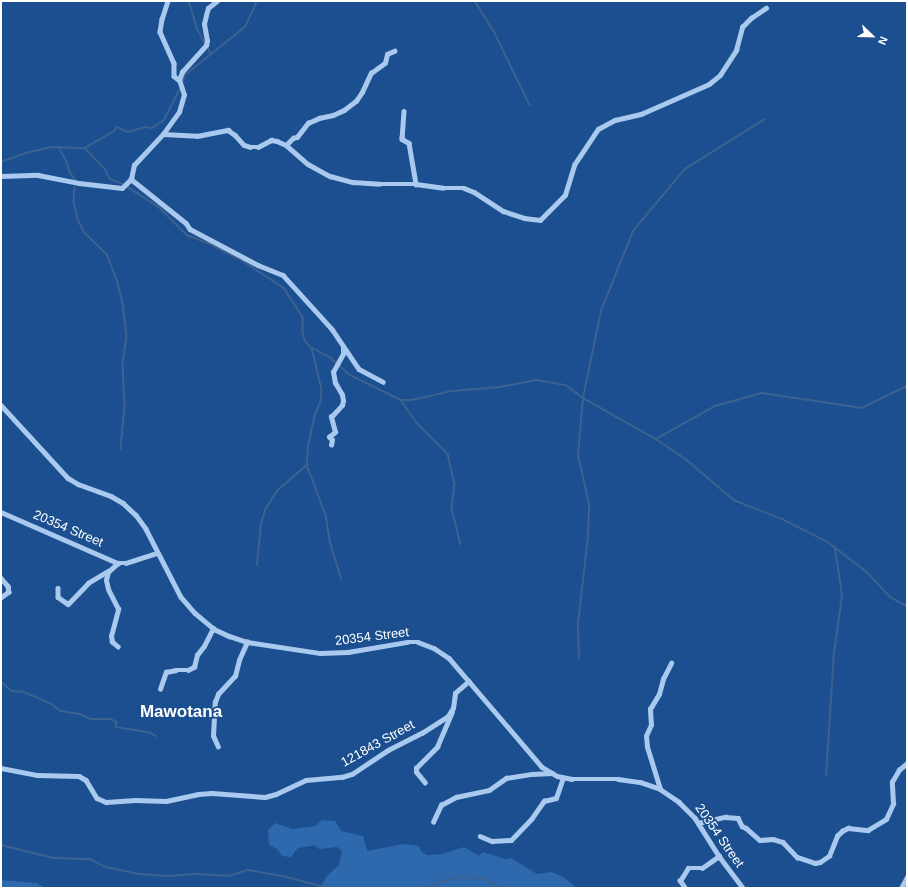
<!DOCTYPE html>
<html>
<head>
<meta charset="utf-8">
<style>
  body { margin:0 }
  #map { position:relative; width:908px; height:889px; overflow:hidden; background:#1b4f8f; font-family:Arial,sans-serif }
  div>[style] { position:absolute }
  .green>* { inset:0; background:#2e69ad }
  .stream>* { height:1.5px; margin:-0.75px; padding:0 0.75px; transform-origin:0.75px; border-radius:0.75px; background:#3c6290 }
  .minor>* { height:4.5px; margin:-2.25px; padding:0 2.25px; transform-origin:2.25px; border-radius:2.25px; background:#a9c9ee }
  span { translate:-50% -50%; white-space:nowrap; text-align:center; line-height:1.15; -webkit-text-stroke:3.5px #1b4f8f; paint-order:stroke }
  .street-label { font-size:13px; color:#fff }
  .district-label { font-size:17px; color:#fff; font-weight:700 }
  .frame { position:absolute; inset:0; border:2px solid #fff; pointer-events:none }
  .north { position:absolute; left:852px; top:16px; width:40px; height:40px; -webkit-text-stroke:3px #1b4f8f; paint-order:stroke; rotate:113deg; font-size:11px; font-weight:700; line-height:16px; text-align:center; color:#fff }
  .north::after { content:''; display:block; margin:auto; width:14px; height:18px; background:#fff; clip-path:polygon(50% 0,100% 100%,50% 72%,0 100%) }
</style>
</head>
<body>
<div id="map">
  <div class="green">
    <i style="clip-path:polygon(322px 820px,335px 821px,341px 831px,363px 836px,367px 851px,404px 844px,419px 846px,421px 851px,427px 855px,443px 854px,464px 847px,479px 856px,483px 852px,505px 859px,511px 858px,537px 874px,552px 872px,565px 878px,576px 888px,319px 888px,328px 875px,339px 865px,342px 851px,337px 847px,319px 849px,314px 845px,311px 846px,298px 848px,291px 857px,282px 856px,277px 849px,269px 845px,268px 830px,275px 823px,293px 829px,315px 826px)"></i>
    <i style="clip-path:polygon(1px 880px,37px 883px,45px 888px,1px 888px)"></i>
  </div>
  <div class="stream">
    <i style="left:189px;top:1px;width:28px;rotate:73deg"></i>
    <i style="left:197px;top:28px;width:17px;rotate:62deg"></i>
    <i style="left:475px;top:1px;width:36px;rotate:58deg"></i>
    <i style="left:494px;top:31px;width:82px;rotate:64.1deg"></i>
    <i style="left:208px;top:47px;width:8px;rotate:67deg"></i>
    <i style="left:182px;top:83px;width:9px;rotate:-69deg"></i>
    <i style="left:185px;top:75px;width:77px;rotate:-38.7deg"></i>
    <i style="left:245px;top:27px;width:29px;rotate:-65deg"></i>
    <i style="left:59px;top:147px;width:17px;rotate:62deg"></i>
    <i style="left:67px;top:162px;width:10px;rotate:73deg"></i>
    <i style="left:70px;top:172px;width:11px;rotate:56deg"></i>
    <i style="left:85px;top:148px;width:29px;rotate:46deg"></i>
    <i style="left:105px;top:169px;width:11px;rotate:63deg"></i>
    <i style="left:110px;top:179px;width:14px;rotate:21deg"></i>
    <i style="left:123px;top:184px;width:43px;rotate:32.6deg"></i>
    <i style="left:159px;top:207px;width:40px;rotate:45deg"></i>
    <i style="left:187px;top:235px;width:22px;rotate:21deg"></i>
    <i style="left:208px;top:243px;width:39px;rotate:27deg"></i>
    <i style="left:243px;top:261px;width:49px;rotate:33.4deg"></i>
    <i style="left:284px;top:288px;width:35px;rotate:57deg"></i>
    <i style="left:303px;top:317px;width:15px;rotate:90deg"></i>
    <i style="left:303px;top:332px;width:9px;rotate:77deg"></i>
    <i style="left:305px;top:341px;width:10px;rotate:45deg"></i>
    <i style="left:312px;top:348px;width:20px;rotate:27deg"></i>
    <i style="left:330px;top:357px;width:27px;rotate:42deg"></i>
    <i style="left:350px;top:375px;width:57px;rotate:26.1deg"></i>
    <i style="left:401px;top:400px;width:11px"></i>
    <i style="left:412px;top:400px;width:41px;rotate:-12.7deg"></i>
    <i style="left:452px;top:391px;width:48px;rotate:-4.8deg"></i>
    <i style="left:500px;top:387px;width:38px;rotate:-11deg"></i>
    <i style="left:537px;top:380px;width:29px;rotate:10deg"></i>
    <i style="left:566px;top:385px;width:21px;rotate:37deg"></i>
    <i style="left:583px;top:398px;width:84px;rotate:29.3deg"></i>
    <i style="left:656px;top:439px;width:37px;rotate:34deg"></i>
    <i style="left:687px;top:460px;width:62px;rotate:40.4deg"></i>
    <i style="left:734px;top:500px;width:52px;rotate:21.6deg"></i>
    <i style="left:782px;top:519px;width:51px;rotate:26.6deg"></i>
    <i style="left:828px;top:542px;width:49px;rotate:37.6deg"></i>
    <i style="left:867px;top:572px;width:34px;rotate:47deg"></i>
    <i style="left:890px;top:597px;width:19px;rotate:28deg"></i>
    <i style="left:1px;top:162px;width:27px;rotate:-20deg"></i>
    <i style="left:26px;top:153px;width:27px;rotate:-13deg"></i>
    <i style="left:52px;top:147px;width:33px;rotate:2deg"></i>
    <i style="left:85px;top:148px;width:32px;rotate:-30deg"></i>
    <i style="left:113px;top:132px;width:6px;rotate:-51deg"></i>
    <i style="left:117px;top:127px;width:12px;rotate:24deg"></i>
    <i style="left:128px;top:132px;width:18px;rotate:-16deg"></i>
    <i style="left:145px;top:127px;width:7px;rotate:8deg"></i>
    <i style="left:152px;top:128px;width:14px;rotate:-34deg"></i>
    <i style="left:164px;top:120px;width:36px;rotate:-63deg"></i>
    <i style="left:75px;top:187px;width:15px;rotate:94deg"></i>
    <i style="left:74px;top:202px;width:17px;rotate:77deg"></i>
    <i style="left:78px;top:219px;width:14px;rotate:65deg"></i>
    <i style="left:84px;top:232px;width:32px;rotate:44deg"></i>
    <i style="left:107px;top:254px;width:31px;rotate:69deg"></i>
    <i style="left:118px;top:283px;width:21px;rotate:76deg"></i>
    <i style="left:123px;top:303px;width:33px;rotate:83deg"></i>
    <i style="left:127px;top:336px;width:29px;rotate:98deg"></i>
    <i style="left:123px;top:365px;width:40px;rotate:87.1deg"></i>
    <i style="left:125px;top:405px;width:45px;rotate:95.1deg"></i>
    <i style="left:312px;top:348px;width:43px;rotate:76.6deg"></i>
    <i style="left:322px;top:390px;width:12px;rotate:95deg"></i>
    <i style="left:321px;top:402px;width:15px;rotate:113deg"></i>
    <i style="left:315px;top:416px;width:29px;rotate:102deg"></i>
    <i style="left:309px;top:444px;width:21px;rotate:95deg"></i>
    <i style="left:307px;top:465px;width:53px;rotate:69.2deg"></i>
    <i style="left:326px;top:515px;width:26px;rotate:81deg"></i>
    <i style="left:330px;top:541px;width:39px;rotate:73deg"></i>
    <i style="left:401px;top:400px;width:28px;rotate:55deg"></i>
    <i style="left:417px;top:423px;width:44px;rotate:45deg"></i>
    <i style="left:448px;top:454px;width:31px;rotate:77deg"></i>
    <i style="left:455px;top:484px;width:25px;rotate:97deg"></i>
    <i style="left:452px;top:509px;width:36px;rotate:76deg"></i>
    <i style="left:656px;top:439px;width:68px;rotate:-29.2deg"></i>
    <i style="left:715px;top:406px;width:49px;rotate:-15.5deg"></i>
    <i style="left:762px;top:393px;width:101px;rotate:8.5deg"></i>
    <i style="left:862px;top:408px;width:50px;rotate:-26.1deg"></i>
    <i style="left:257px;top:565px;width:41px;rotate:-84.4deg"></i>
    <i style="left:261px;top:524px;width:15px;rotate:-74deg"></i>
    <i style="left:265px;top:510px;width:22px;rotate:-58deg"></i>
    <i style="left:277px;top:491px;width:40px;rotate:-41deg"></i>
    <i style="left:579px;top:659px;width:35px;rotate:-92deg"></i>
    <i style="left:578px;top:624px;width:89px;rotate:-83.5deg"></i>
    <i style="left:588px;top:536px;width:32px;rotate:-88deg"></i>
    <i style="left:589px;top:504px;width:50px;rotate:-102.7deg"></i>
    <i style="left:578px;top:455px;width:57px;rotate:-85deg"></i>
    <i style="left:583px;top:398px;width:89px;rotate:-78.3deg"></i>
    <i style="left:601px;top:311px;width:86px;rotate:-68.2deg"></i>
    <i style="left:633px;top:231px;width:81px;rotate:-50deg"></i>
    <i style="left:685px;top:169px;width:94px;rotate:-32deg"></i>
    <i style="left:1px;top:683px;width:3px;rotate:18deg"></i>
    <i style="left:4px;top:684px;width:11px;rotate:41deg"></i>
    <i style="left:12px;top:691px;width:12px;rotate:5deg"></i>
    <i style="left:24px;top:692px;width:30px;rotate:23deg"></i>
    <i style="left:52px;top:704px;width:11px;rotate:38deg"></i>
    <i style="left:61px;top:711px;width:19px;rotate:9deg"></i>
    <i style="left:80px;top:714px;width:12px;rotate:24deg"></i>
    <i style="left:91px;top:719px;width:20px"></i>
    <i style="left:111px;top:719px;width:7px;rotate:27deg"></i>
    <i style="left:117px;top:722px;width:5px;rotate:101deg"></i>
    <i style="left:116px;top:727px;width:33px;rotate:9deg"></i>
    <i style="left:149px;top:732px;width:8px;rotate:30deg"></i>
    <i style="left:826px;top:776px;width:123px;rotate:-86.3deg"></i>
    <i style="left:834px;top:653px;width:58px;rotate:-82deg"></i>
    <i style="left:842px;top:596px;width:49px;rotate:-98.3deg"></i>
    <i style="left:1px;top:845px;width:55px;rotate:13.8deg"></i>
    <i style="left:54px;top:858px;width:36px;rotate:2deg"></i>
    <i style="left:90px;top:859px;width:18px;rotate:27deg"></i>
    <i style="left:106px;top:867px;width:34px;rotate:12deg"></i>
    <i style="left:139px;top:874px;width:29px;rotate:4deg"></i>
    <i style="left:168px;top:876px;width:28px;rotate:-4deg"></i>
    <i style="left:196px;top:874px;width:33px;rotate:3deg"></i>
    <i style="left:229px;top:876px;width:20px;rotate:-18deg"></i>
    <i style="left:248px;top:870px;width:40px;rotate:10deg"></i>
    <i style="left:287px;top:877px;width:42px;rotate:15deg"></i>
    <i style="left:427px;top:888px;width:17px;rotate:-24deg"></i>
    <i style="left:443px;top:881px;width:21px;rotate:-11deg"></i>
    <i style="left:464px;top:877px;width:19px;rotate:6deg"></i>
    <i style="left:483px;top:879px;width:20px;rotate:27deg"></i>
  </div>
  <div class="minor">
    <i style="left:168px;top:1px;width:19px;rotate:108deg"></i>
    <i style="left:162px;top:19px;width:13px;rotate:99deg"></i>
    <i style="left:160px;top:32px;width:34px;rotate:66deg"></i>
    <i style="left:174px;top:63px;width:13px;rotate:90deg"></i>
    <i style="left:174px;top:76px;width:6px;rotate:39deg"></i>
    <i style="left:404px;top:111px;width:26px;rotate:94deg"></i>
    <i style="left:402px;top:137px;width:2px;rotate:90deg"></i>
    <i style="left:402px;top:139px;width:8px;rotate:30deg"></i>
    <i style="left:409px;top:143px;width:42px;rotate:80.3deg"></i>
    <i style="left:163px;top:134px;width:34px;rotate:3deg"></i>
    <i style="left:197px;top:136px;width:32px;rotate:-11deg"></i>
    <i style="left:228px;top:130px;width:9px;rotate:36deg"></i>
    <i style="left:235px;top:135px;width:13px;rotate:48deg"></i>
    <i style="left:244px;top:145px;width:6px;rotate:18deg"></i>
    <i style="left:250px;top:147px;width:8px"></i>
    <i style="left:258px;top:147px;width:15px;rotate:-28deg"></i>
    <i style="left:271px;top:140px;width:6px;rotate:9deg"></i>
    <i style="left:277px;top:141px;width:10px;rotate:24deg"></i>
    <i style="left:286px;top:145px;width:29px;rotate:41deg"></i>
    <i style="left:308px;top:164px;width:25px;rotate:29deg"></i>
    <i style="left:330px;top:176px;width:24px;rotate:15deg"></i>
    <i style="left:353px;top:182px;width:26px;rotate:4deg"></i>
    <i style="left:379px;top:184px;width:37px"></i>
    <i style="left:416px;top:184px;width:27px;rotate:8deg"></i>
    <i style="left:443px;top:188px;width:21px"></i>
    <i style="left:464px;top:188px;width:11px;rotate:22deg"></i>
    <i style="left:474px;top:192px;width:35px;rotate:33deg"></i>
    <i style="left:503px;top:211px;width:22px;rotate:18deg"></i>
    <i style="left:524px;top:218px;width:16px;rotate:7deg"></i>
    <i style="left:540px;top:220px;width:35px;rotate:-45deg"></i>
    <i style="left:565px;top:195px;width:31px;rotate:-73deg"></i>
    <i style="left:574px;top:165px;width:43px;rotate:-56.3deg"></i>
    <i style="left:598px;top:129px;width:19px;rotate:-28deg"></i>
    <i style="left:615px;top:120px;width:27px;rotate:-13deg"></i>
    <i style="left:641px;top:114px;width:74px;rotate:-23.8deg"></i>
    <i style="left:709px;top:84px;width:14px;rotate:-39deg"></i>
    <i style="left:720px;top:75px;width:30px;rotate:-57deg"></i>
    <i style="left:736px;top:50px;width:24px;rotate:-75deg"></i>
    <i style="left:742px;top:27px;width:13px;rotate:-45deg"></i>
    <i style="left:751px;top:18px;width:18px;rotate:-34deg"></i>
    <i style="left:286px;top:145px;width:10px;rotate:-45deg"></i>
    <i style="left:293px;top:138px;width:4px;rotate:-14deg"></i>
    <i style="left:297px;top:137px;width:18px;rotate:-52deg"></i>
    <i style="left:308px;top:123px;width:12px;rotate:-24deg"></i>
    <i style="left:319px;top:118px;width:14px;rotate:-12deg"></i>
    <i style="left:333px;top:115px;width:12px;rotate:-24deg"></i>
    <i style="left:344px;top:110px;width:15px;rotate:-37deg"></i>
    <i style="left:356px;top:101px;width:11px;rotate:-56deg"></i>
    <i style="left:362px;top:92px;width:21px;rotate:-65deg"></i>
    <i style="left:371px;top:73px;width:17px;rotate:-36deg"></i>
    <i style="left:385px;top:63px;width:9px;rotate:-77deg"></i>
    <i style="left:387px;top:54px;width:8px;rotate:-23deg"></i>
    <i style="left:1px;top:176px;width:37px;rotate:-2deg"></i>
    <i style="left:38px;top:175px;width:42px;rotate:11deg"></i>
    <i style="left:79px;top:183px;width:43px;rotate:6.6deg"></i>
    <i style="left:122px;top:188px;width:13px;rotate:-45deg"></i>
    <i style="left:131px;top:179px;width:70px;rotate:38.7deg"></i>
    <i style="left:186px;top:223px;width:7px;rotate:56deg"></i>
    <i style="left:190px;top:229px;width:77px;rotate:27.9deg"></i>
    <i style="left:258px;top:265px;width:27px;rotate:22deg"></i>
    <i style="left:283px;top:275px;width:73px;rotate:47.8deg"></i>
    <i style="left:332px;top:329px;width:48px;rotate:56deg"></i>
    <i style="left:359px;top:369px;width:27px;rotate:28deg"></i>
    <i style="left:131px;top:179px;width:14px;rotate:-78deg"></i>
    <i style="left:134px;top:165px;width:42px;rotate:-46.9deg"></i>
    <i style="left:163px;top:134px;width:27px;rotate:-54deg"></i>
    <i style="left:179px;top:112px;width:18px;rotate:-74deg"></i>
    <i style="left:184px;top:95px;width:16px;rotate:-108deg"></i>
    <i style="left:179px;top:80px;width:9px;rotate:-69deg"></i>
    <i style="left:182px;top:72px;width:36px;rotate:-48deg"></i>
    <i style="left:206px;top:45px;width:4px;rotate:-76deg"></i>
    <i style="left:207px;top:41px;width:17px;rotate:-100deg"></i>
    <i style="left:204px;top:24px;width:9px;rotate:-77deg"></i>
    <i style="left:206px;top:15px;width:7px;rotate:-74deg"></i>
    <i style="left:208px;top:8px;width:11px;rotate:-38deg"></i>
    <i style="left:1px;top:405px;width:99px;rotate:47.5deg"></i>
    <i style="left:68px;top:478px;width:12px;rotate:31deg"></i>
    <i style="left:78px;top:484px;width:35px;rotate:20deg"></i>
    <i style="left:111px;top:496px;width:14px;rotate:30deg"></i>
    <i style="left:123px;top:503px;width:18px;rotate:43deg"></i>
    <i style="left:136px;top:515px;width:17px;rotate:54deg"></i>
    <i style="left:146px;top:529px;width:76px;rotate:62.8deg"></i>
    <i style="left:181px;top:597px;width:21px;rotate:49deg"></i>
    <i style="left:195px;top:613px;width:25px;rotate:40deg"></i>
    <i style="left:214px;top:629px;width:17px;rotate:25deg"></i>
    <i style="left:229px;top:636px;width:19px;rotate:18deg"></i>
    <i style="left:247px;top:642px;width:74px;rotate:8.6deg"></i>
    <i style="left:320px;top:653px;width:28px;rotate:-2deg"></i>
    <i style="left:348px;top:652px;width:60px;rotate:-9.6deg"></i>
    <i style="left:407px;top:642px;width:11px"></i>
    <i style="left:418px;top:642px;width:17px;rotate:21deg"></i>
    <i style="left:434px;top:648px;width:18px;rotate:34deg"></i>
    <i style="left:449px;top:658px;width:143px;rotate:49.5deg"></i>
    <i style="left:542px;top:767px;width:17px;rotate:31deg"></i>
    <i style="left:557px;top:776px;width:15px;rotate:11deg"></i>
    <i style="left:572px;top:779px;width:46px"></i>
    <i style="left:618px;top:779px;width:22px;rotate:8deg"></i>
    <i style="left:640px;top:782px;width:21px;rotate:19deg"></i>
    <i style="left:660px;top:789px;width:23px;rotate:34deg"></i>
    <i style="left:679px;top:802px;width:23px;rotate:45deg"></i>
    <i style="left:695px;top:818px;width:45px;rotate:57.7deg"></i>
    <i style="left:719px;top:856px;width:40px;rotate:53deg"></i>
    <i style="left:331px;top:445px;width:5px;rotate:-79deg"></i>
    <i style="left:332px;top:440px;width:4px;rotate:-135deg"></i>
    <i style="left:329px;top:437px;width:8px;rotate:-40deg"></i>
    <i style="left:335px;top:432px;width:16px;rotate:-105deg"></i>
    <i style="left:331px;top:417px;width:16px;rotate:-47deg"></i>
    <i style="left:342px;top:405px;width:4px;rotate:-76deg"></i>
    <i style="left:343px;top:401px;width:6px;rotate:-99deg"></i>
    <i style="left:342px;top:395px;width:14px;rotate:-120deg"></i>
    <i style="left:335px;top:383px;width:11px;rotate:-100deg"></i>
    <i style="left:333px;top:372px;width:21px;rotate:-61deg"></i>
    <i style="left:343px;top:354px;width:7px;rotate:-90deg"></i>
    <i style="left:1px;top:512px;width:128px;rotate:23.6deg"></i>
    <i style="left:118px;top:563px;width:8px"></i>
    <i style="left:126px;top:563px;width:33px;rotate:-18deg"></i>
    <i style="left:1px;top:578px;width:11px;rotate:49deg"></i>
    <i style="left:8px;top:586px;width:6px;rotate:81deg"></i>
    <i style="left:9px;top:592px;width:10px;rotate:143deg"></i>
    <i style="left:58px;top:588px;width:9px;rotate:90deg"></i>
    <i style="left:58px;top:597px;width:12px;rotate:35deg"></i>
    <i style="left:68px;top:604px;width:29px;rotate:-46deg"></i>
    <i style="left:88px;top:583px;width:23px;rotate:-31deg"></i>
    <i style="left:118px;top:647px;width:8px;rotate:-140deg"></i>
    <i style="left:112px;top:642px;width:6px;rotate:-99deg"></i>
    <i style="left:111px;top:636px;width:28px;rotate:-75deg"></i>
    <i style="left:118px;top:609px;width:22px;rotate:-117deg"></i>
    <i style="left:108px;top:589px;width:9px;rotate:-103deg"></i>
    <i style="left:106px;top:580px;width:8px;rotate:-76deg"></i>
    <i style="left:108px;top:572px;width:13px;rotate:-42deg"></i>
    <i style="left:160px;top:689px;width:18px;rotate:-71deg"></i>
    <i style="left:166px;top:672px;width:10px;rotate:-11deg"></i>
    <i style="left:176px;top:670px;width:12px"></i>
    <i style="left:188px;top:670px;width:7px;rotate:-27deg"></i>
    <i style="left:194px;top:667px;width:12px;rotate:-76deg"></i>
    <i style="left:197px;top:655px;width:11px;rotate:-52deg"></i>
    <i style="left:204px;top:646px;width:20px;rotate:-63deg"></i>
    <i style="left:218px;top:747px;width:12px;rotate:-114deg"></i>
    <i style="left:213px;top:736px;width:34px;rotate:-87deg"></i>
    <i style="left:215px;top:702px;width:9px;rotate:-69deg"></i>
    <i style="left:218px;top:694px;width:25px;rotate:-47deg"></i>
    <i style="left:235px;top:676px;width:16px;rotate:-76deg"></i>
    <i style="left:239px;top:660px;width:20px;rotate:-66deg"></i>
    <i style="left:1px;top:768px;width:37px;rotate:11deg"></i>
    <i style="left:37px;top:775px;width:42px;rotate:1.4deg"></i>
    <i style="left:79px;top:776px;width:8px;rotate:30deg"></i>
    <i style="left:86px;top:780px;width:21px;rotate:59deg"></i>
    <i style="left:97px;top:798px;width:10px;rotate:24deg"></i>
    <i style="left:106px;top:802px;width:29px;rotate:-4deg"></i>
    <i style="left:135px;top:800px;width:31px;rotate:2deg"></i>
    <i style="left:166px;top:801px;width:33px;rotate:-12deg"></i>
    <i style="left:198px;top:794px;width:14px;rotate:-4deg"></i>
    <i style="left:212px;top:793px;width:53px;rotate:4.3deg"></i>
    <i style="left:265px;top:797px;width:11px;rotate:-15deg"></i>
    <i style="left:276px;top:794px;width:33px;rotate:-25deg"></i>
    <i style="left:306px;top:780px;width:36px;rotate:-5deg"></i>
    <i style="left:342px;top:777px;width:10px;rotate:-17deg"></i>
    <i style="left:352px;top:774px;width:43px;rotate:-33.7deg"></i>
    <i style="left:388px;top:750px;width:38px;rotate:-27deg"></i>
    <i style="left:422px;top:733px;width:31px;rotate:-33deg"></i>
    <i style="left:448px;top:716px;width:9px;rotate:-58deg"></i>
    <i style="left:453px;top:708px;width:15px;rotate:-82deg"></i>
    <i style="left:455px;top:693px;width:18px;rotate:-41deg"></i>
    <i style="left:425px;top:783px;width:14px;rotate:-129deg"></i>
    <i style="left:416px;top:772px;width:4px;rotate:-90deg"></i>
    <i style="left:416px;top:768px;width:30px;rotate:-45deg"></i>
    <i style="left:437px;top:747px;width:38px;rotate:-67deg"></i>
    <i style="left:660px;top:789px;width:44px;rotate:-107.2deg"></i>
    <i style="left:647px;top:747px;width:11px;rotate:-95deg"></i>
    <i style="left:646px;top:736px;width:12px;rotate:-66deg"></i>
    <i style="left:651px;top:725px;width:16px;rotate:-94deg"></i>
    <i style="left:650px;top:709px;width:17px;rotate:-59deg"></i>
    <i style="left:659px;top:694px;width:16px;rotate:-75deg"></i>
    <i style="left:663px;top:679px;width:18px;rotate:-63deg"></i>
    <i style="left:433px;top:822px;width:19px;rotate:-65deg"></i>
    <i style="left:441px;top:805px;width:17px;rotate:-28deg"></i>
    <i style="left:456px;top:797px;width:34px;rotate:-12deg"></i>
    <i style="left:489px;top:790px;width:21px;rotate:-35deg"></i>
    <i style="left:506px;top:778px;width:26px;rotate:-9deg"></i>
    <i style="left:532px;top:774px;width:20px;rotate:-3deg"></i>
    <i style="left:698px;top:823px;width:28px;rotate:-13deg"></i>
    <i style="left:725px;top:817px;width:13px;rotate:4deg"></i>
    <i style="left:738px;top:818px;width:9px;rotate:63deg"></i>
    <i style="left:742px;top:826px;width:4px;rotate:27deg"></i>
    <i style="left:746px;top:828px;width:18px;rotate:41deg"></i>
    <i style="left:760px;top:840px;width:13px;rotate:-4deg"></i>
    <i style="left:773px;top:839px;width:10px;rotate:17deg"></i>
    <i style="left:783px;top:842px;width:21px;rotate:47deg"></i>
    <i style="left:797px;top:857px;width:19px;rotate:18deg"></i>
    <i style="left:815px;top:863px;width:5px;rotate:-11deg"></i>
    <i style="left:820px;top:862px;width:11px;rotate:-34deg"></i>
    <i style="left:829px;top:856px;width:22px;rotate:-68deg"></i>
    <i style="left:837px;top:836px;width:7px;rotate:-45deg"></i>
    <i style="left:842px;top:831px;width:7px;rotate:-27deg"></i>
    <i style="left:848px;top:828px;width:20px;rotate:6deg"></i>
    <i style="left:868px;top:830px;width:21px;rotate:-31deg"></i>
    <i style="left:886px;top:819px;width:17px;rotate:-65deg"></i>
    <i style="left:893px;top:804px;width:22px;rotate:-93deg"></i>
    <i style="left:892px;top:782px;width:14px;rotate:-60deg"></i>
    <i style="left:899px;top:770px;width:11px;rotate:-41deg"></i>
    <i style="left:480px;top:836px;width:13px;rotate:23deg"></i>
    <i style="left:492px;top:841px;width:19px;rotate:-3deg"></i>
    <i style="left:511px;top:840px;width:30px;rotate:-46deg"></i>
    <i style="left:532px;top:818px;width:21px;rotate:-55deg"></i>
    <i style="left:544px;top:801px;width:12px;rotate:-14deg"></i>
    <i style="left:556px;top:798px;width:21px;rotate:-71deg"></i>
    <i style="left:685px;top:888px;width:9px;rotate:-126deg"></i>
    <i style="left:680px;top:881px;width:15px;rotate:-58deg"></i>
    <i style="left:688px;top:868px;width:14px"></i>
    <i style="left:702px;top:868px;width:21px;rotate:-35deg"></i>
    <i style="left:901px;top:888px;width:13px;rotate:-61deg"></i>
  </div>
  <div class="street-label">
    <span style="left:68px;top:529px;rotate:23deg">20354 Street</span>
    <span style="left:372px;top:637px;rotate:-7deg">20354 Street</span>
    <span style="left:378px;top:744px;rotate:-29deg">121843 Street</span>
    <span style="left:719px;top:836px;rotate:55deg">20354 Street</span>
  </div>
  <div class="district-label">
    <span style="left:181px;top:712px">Mawotana</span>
  </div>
  <div class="frame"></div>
  <div class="north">N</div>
</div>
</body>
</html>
